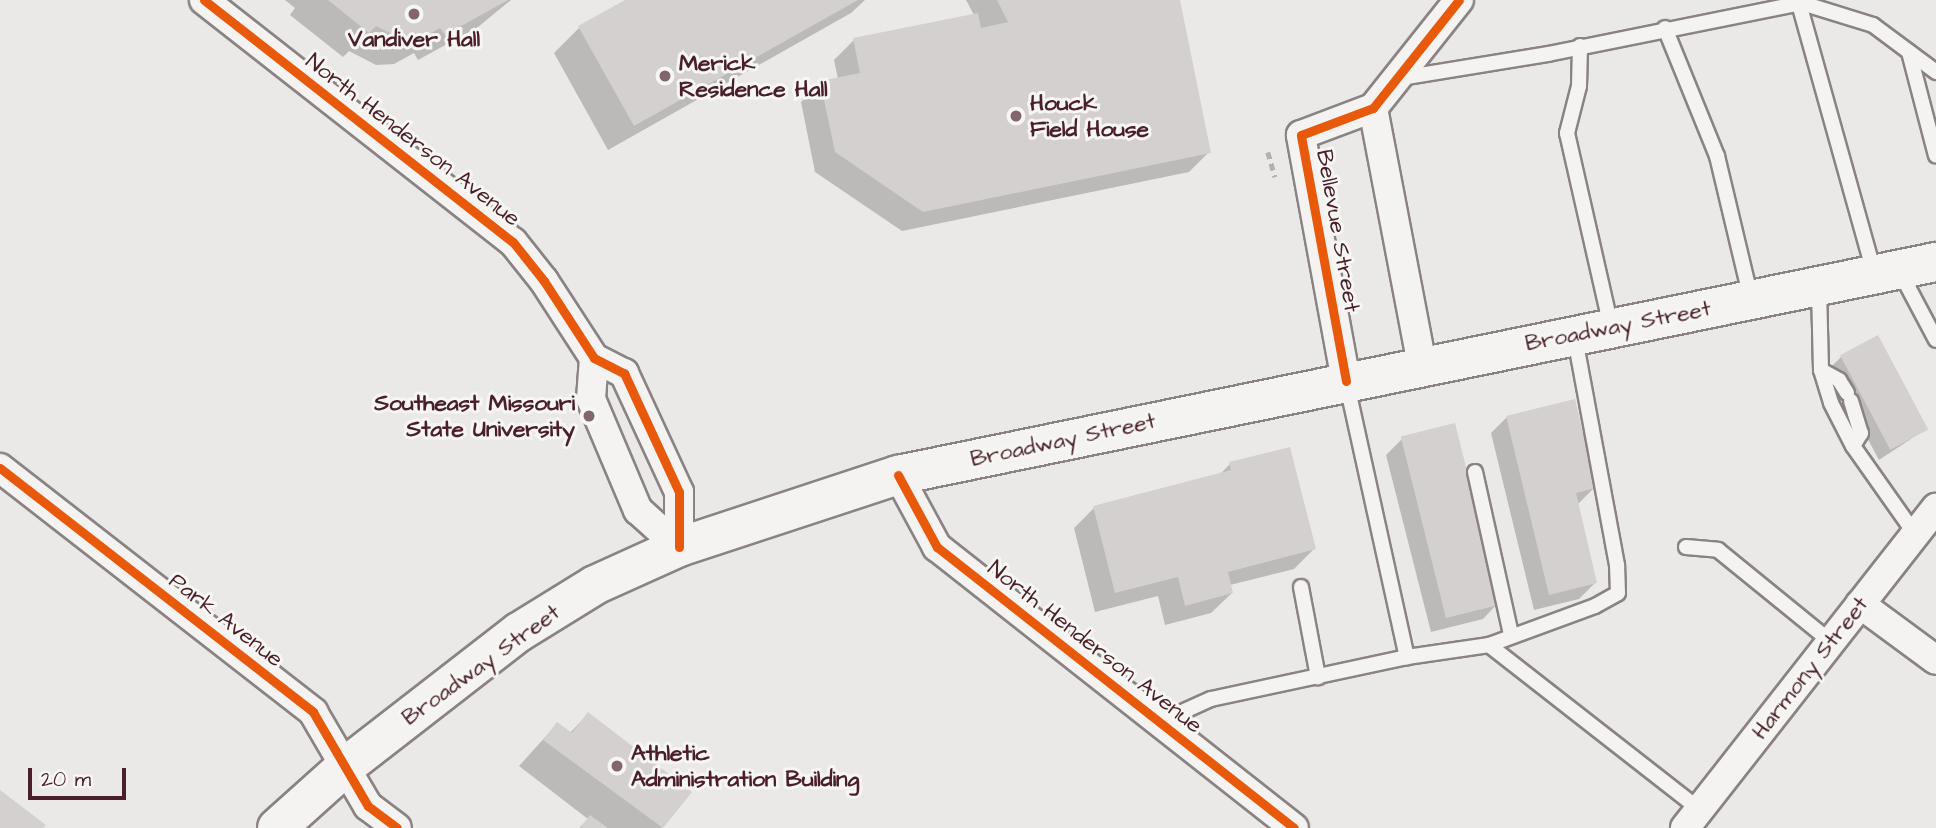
<!DOCTYPE html>
<html>
<head>
<meta charset="utf-8">
<style>
  body { margin:0 }
  #map { position:relative; width:1936px; height:828px; overflow:hidden; background:#ebe9e7; font-family:"Architects Daughter",sans-serif }
  div>[style] { position:absolute }
  .shadow>* { inset:0; background:#0003 }
  .building>* { inset:0; background:#d3d0cf; transform-origin:0 0 }
  .path>* { height:4.5px; margin-top:-2.25px; transform-origin:0; background:repeating-linear-gradient(90deg,#b5b0b0 0 7px,transparent 0 12px) }
  .roads { filter:drop-shadow(2px 0 #8b8283) drop-shadow(-2px 0 #8b8283) drop-shadow(0 2px #8b8283) drop-shadow(0 -2px #8b8283) }
  .lane>* { height:14px; margin:-7px; padding:0 7px; transform-origin:7px; border-radius:7px; background:#f4f3f1 }
  .street>* { height:28px; margin:-14px; padding:0 14px; transform-origin:14px; border-radius:14px; background:#f4f3f1 }
  .secondary>* { height:38px; margin:-19px; padding:0 19px; transform-origin:19px; border-radius:19px; background:#f4f3f1 }
  .cycleway>* { height:9px; margin:-4.5px; padding:0 4.5px; transform-origin:4.5px; border-radius:4.5px; background:#e8590c }
  .dots>* { width:19px; height:19px; translate:-50% -50%; box-sizing:border-box; border:4px solid #f6f6f2; border-radius:50% }
  span { translate:-50% -50%; white-space:nowrap; text-align:center; line-height:1.15; -webkit-text-stroke:6px #f6f6f2; paint-order:stroke }
  .poi-label { font-size:23px; color:#4a1f2b; font-weight:700 }
  .left { translate:0 -50%; text-align:left }
  .right { translate:-100% -50%; text-align:right }
  .street-label { font-size:23px; color:#4a1f2b }
  .scale { position:absolute; left:28px; top:768px; width:98px; height:32px; box-sizing:border-box; border:4px solid #4a1f2b; border-top:0; padding-left:9px; font-size:21px; line-height:24px; white-space:nowrap; color:#4a1f2b; -webkit-text-stroke:5px #f6f6f2; paint-order:stroke }
</style>
</head>
<body>
<div id="map">
  <div class="shadow">
    <i style="clip-path:polygon(285px 0,511px 0,478px 27px,418px 60px,414px 53px,394px 64px,376px 65px,349px 51px,343px 57px,290px 15px,295px 8px)"></i>
    <i style="clip-path:polygon(628px 0,865px 0,851px 13px,608px 150px,554px 53px,579px 28px)"></i>
    <i style="clip-path:polygon(966px 0,1179px 0,1209px 152px,1189px 172px,902px 231px,815px 172px,801px 102px,821px 82px,838px 79px,834px 60px,854px 40px,974px 15px)"></i>
    <i style="clip-path:polygon(1841px 357px,1926px 429px,1879px 460px,1830px 368px)"></i>
    <i style="clip-path:polygon(1507px 417px,1594px 488px,1578px 504px,1595px 583px,1579px 599px,1534px 610px,1491px 433px)"></i>
    <i style="clip-path:polygon(1402px 439px,1498px 603px,1483px 619px,1431px 632px,1386px 455px)"></i>
    <i style="clip-path:polygon(1230px 464px,1314px 549px,1294px 569px,1230px 585px,1232px 593px,1211px 613px,1165px 625px,1158px 596px,1095px 612px,1074px 528px,1094px 508px,1219px 475px)"></i>
    <i style="clip-path:polygon(588px 714px,689px 792px,661px 828px,579px 828px,588px 819px,519px 766px,557px 724px,569px 734px)"></i>
  </div>
  <div class="building">
    <i style="clip-path:polygon(328px 0,508px 0,445px 35px,440px 28px,421px 39px,403px 40px,376px 26px,369px 33px)"></i>
    <i style="clip-path:polygon(625px 0,858px 0,634px 126px,578px 26px)"></i>
    <i style="clip-path:polygon(997px 0,1180px 0,1211px 153px,923px 212px,835px 152px,820px 81px,860px 73px,853px 38px,978px 13px,981px 28px,1008px 22px)"></i>
    <i style="left:1878px;top:335px;width:107px;height:43px;rotate:62deg"></i>
    <i style="clip-path:polygon(1575px 399px,1596px 488px,1576px 493px,1597px 583px,1549px 595px,1506px 416px)"></i>
    <i style="left:1455px;top:423px;width:187px;height:56px;rotate:76deg"></i>
    <i style="clip-path:polygon(1290px 447px,1316px 549px,1228px 572px,1233px 593px,1185px 606px,1178px 577px,1115px 593px,1093px 506px,1231px 470px,1229px 462px)"></i>
    <i style="clip-path:polygon(588px 712px,692px 792px,663px 828px,543px 740px,557px 722px,572px 733px)"></i>
    <i style="clip-path:polygon(0 790px,46px 825px,43px 828px,0 828px)"></i>
    <i style="clip-path:polygon(590px 815px,608px 828px,580px 828px)"></i>
  </div>
  <div class="path">
    <i style="left:1268px;top:152px;width:26px;rotate:74deg"></i>
  </div>
  <div class="roads">
    <div class="lane">
      <i style="left:1798px;top:0;width:283px;rotate:74.4deg"></i>
      <i style="left:1665px;top:28px;width:138px;rotate:67.9deg"></i>
      <i style="left:1717px;top:156px;width:147px;rotate:76.6deg"></i>
      <i style="left:1580px;top:46px;width:40px;rotate:91.4deg"></i>
      <i style="left:1579px;top:86px;width:49px;rotate:104.3deg"></i>
      <i style="left:1567px;top:133px;width:199px;rotate:77.2deg"></i>
      <i style="left:1909px;top:52px;width:107px;rotate:75.4deg"></i>
      <i style="left:1401px;top:78px;width:149px;rotate:-9.3deg"></i>
      <i style="left:1548px;top:54px;width:259px;rotate:-11.4deg"></i>
      <i style="left:1802px;top:3px;width:74px;rotate:17.2deg"></i>
      <i style="left:1873px;top:25px;width:79px;rotate:36.7deg"></i>
      <i style="left:1899px;top:270px;width:79px;rotate:62.1deg"></i>
      <i style="left:1819px;top:288px;width:82px;rotate:88.6deg"></i>
      <i style="left:1821px;top:370px;width:34px;rotate:73deg"></i>
      <i style="left:1831px;top:403px;width:48px;rotate:62.9deg"></i>
      <i style="left:1853px;top:446px;width:108px;rotate:54.8deg"></i>
      <i style="left:1821px;top:370px;width:21px;rotate:29deg"></i>
      <i style="left:1839px;top:380px;width:15px;rotate:58deg"></i>
      <i style="left:1347px;top:385px;width:279px;rotate:77.6deg"></i>
      <i style="left:1407px;top:657px;width:83px;rotate:-8.3deg"></i>
      <i style="left:1489px;top:645px;width:268px;rotate:38deg"></i>
      <i style="left:1851px;top:401px;width:34px;rotate:73deg"></i>
      <i style="left:1861px;top:433px;width:15px;rotate:122deg"></i>
      <i style="left:1475px;top:472px;width:167px;rotate:77.5deg"></i>
      <i style="left:1686px;top:547px;width:32px;rotate:5deg"></i>
      <i style="left:1718px;top:550px;width:144px;rotate:39.1deg"></i>
      <i style="left:1301px;top:587px;width:92px;rotate:79.3deg"></i>
      <i style="left:1489px;top:645px;width:113px;rotate:-20.2deg"></i>
      <i style="left:1595px;top:606px;width:26px;rotate:-29deg"></i>
      <i style="left:1618px;top:593px;width:28px;rotate:-92deg"></i>
      <i style="left:1617px;top:565px;width:230px;rotate:-100.5deg"></i>
      <i style="left:1160px;top:722px;width:56px;rotate:-24.3deg"></i>
      <i style="left:1211px;top:699px;width:200px;rotate:-12.1deg"></i>
    </div>
    <div class="street">
      <i style="left:204px;top:0;width:392px;rotate:38.1deg"></i>
      <i style="left:513px;top:242px;width:50px;rotate:51.5deg"></i>
      <i style="left:544px;top:281px;width:92px;rotate:57deg"></i>
      <i style="left:594px;top:358px;width:34px;rotate:27deg"></i>
      <i style="left:624px;top:373px;width:131px;rotate:65.2deg"></i>
      <i style="left:679px;top:492px;width:55px;rotate:90deg"></i>
      <i style="left:1373px;top:108px;width:261px;rotate:79.2deg"></i>
      <i style="left:594px;top:358px;width:41px;rotate:94.2deg"></i>
      <i style="left:591px;top:399px;width:121px;rotate:67.1deg"></i>
      <i style="left:638px;top:510px;width:55px;rotate:42.1deg"></i>
      <i style="left:1346px;top:381px;width:250px;rotate:-100.4deg"></i>
      <i style="left:1301px;top:135px;width:77px;rotate:-20.6deg"></i>
      <i style="left:1373px;top:108px;width:138px;rotate:-51.5deg"></i>
      <i style="left:0;top:468px;width:397px;rotate:37.9deg"></i>
      <i style="left:313px;top:712px;width:109px;rotate:59.7deg"></i>
      <i style="left:368px;top:806px;width:36px;rotate:37deg"></i>
      <i style="left:898px;top:475px;width:82px;rotate:61.6deg"></i>
      <i style="left:937px;top:547px;width:454px;rotate:38.2deg"></i>
      <i style="left:1860px;top:604px;width:94px;rotate:36.4deg"></i>
      <i style="left:1685px;top:828px;width:407px;rotate:-51.9deg"></i>
    </div>
    <div class="secondary">
      <i style="left:277px;top:828px;width:93px;rotate:-41.9deg"></i>
      <i style="left:346px;top:766px;width:219px;rotate:-37.8deg"></i>
      <i style="left:519px;top:632px;width:89px;rotate:-31.7deg"></i>
      <i style="left:595px;top:585px;width:92px;rotate:-24.3deg"></i>
      <i style="left:679px;top:547px;width:231px;rotate:-18.2deg"></i>
      <i style="left:898px;top:475px;width:1060px;rotate:-11.6deg"></i>
    </div>
  </div>
  <div class="cycleway">
    <i style="left:204px;top:0;width:392px;rotate:38.1deg"></i>
    <i style="left:513px;top:242px;width:50px;rotate:51.5deg"></i>
    <i style="left:544px;top:281px;width:92px;rotate:57deg"></i>
    <i style="left:594px;top:358px;width:34px;rotate:27deg"></i>
    <i style="left:624px;top:373px;width:131px;rotate:65.2deg"></i>
    <i style="left:679px;top:492px;width:55px;rotate:90deg"></i>
    <i style="left:1346px;top:381px;width:250px;rotate:-100.4deg"></i>
    <i style="left:1301px;top:135px;width:77px;rotate:-20.6deg"></i>
    <i style="left:1373px;top:108px;width:138px;rotate:-51.5deg"></i>
    <i style="left:0;top:468px;width:397px;rotate:37.9deg"></i>
    <i style="left:313px;top:712px;width:109px;rotate:59.7deg"></i>
    <i style="left:368px;top:806px;width:36px;rotate:37deg"></i>
    <i style="left:898px;top:475px;width:82px;rotate:61.6deg"></i>
    <i style="left:937px;top:547px;width:454px;rotate:38.2deg"></i>
  </div>
  <div class="dots">
    <i style="left:414px;top:14px;background:#82666d"></i>
    <i style="left:665px;top:76px;background:#82666d"></i>
    <i style="left:1016px;top:116px;background:#82666d"></i>
    <i style="left:589px;top:416px;background:#82666d"></i>
    <i style="left:617px;top:766px;background:#82666d"></i>
  </div>
  <div class="poi-label">
    <span style="left:414px;top:39px">Vandiver Hall</span>
    <span class="left" style="left:679px;top:76px">Merick<br>Residence Hall</span>
    <span class="left" style="left:1030px;top:116px">Houck<br>Field House</span>
    <span class="right" style="left:575px;top:416px">Southeast Missouri<br>State University</span>
    <span class="left" style="left:631px;top:766px">Athletic<br>Administration Building</span>
  </div>
  <div class="street-label">
    <span style="left:413px;top:140px;rotate:38deg">North Henderson Avenue</span>
    <span style="left:1338px;top:231px;rotate:80deg">Bellevue Street</span>
    <span style="left:1618px;top:326px;rotate:-11deg">Broadway Street</span>
    <span style="left:1063px;top:440px;rotate:-12deg">Broadway Street</span>
    <span style="left:226px;top:620px;rotate:38deg">Park Avenue</span>
    <span style="left:1095px;top:647px;rotate:38deg">North Henderson Avenue</span>
    <span style="left:481px;top:665px;rotate:-36deg">Broadway Street</span>
    <span style="left:1810px;top:668px;rotate:-52deg">Harmony Street</span>
  </div>
  <div class="scale">20 m</div>
</div>
</body>
</html>
